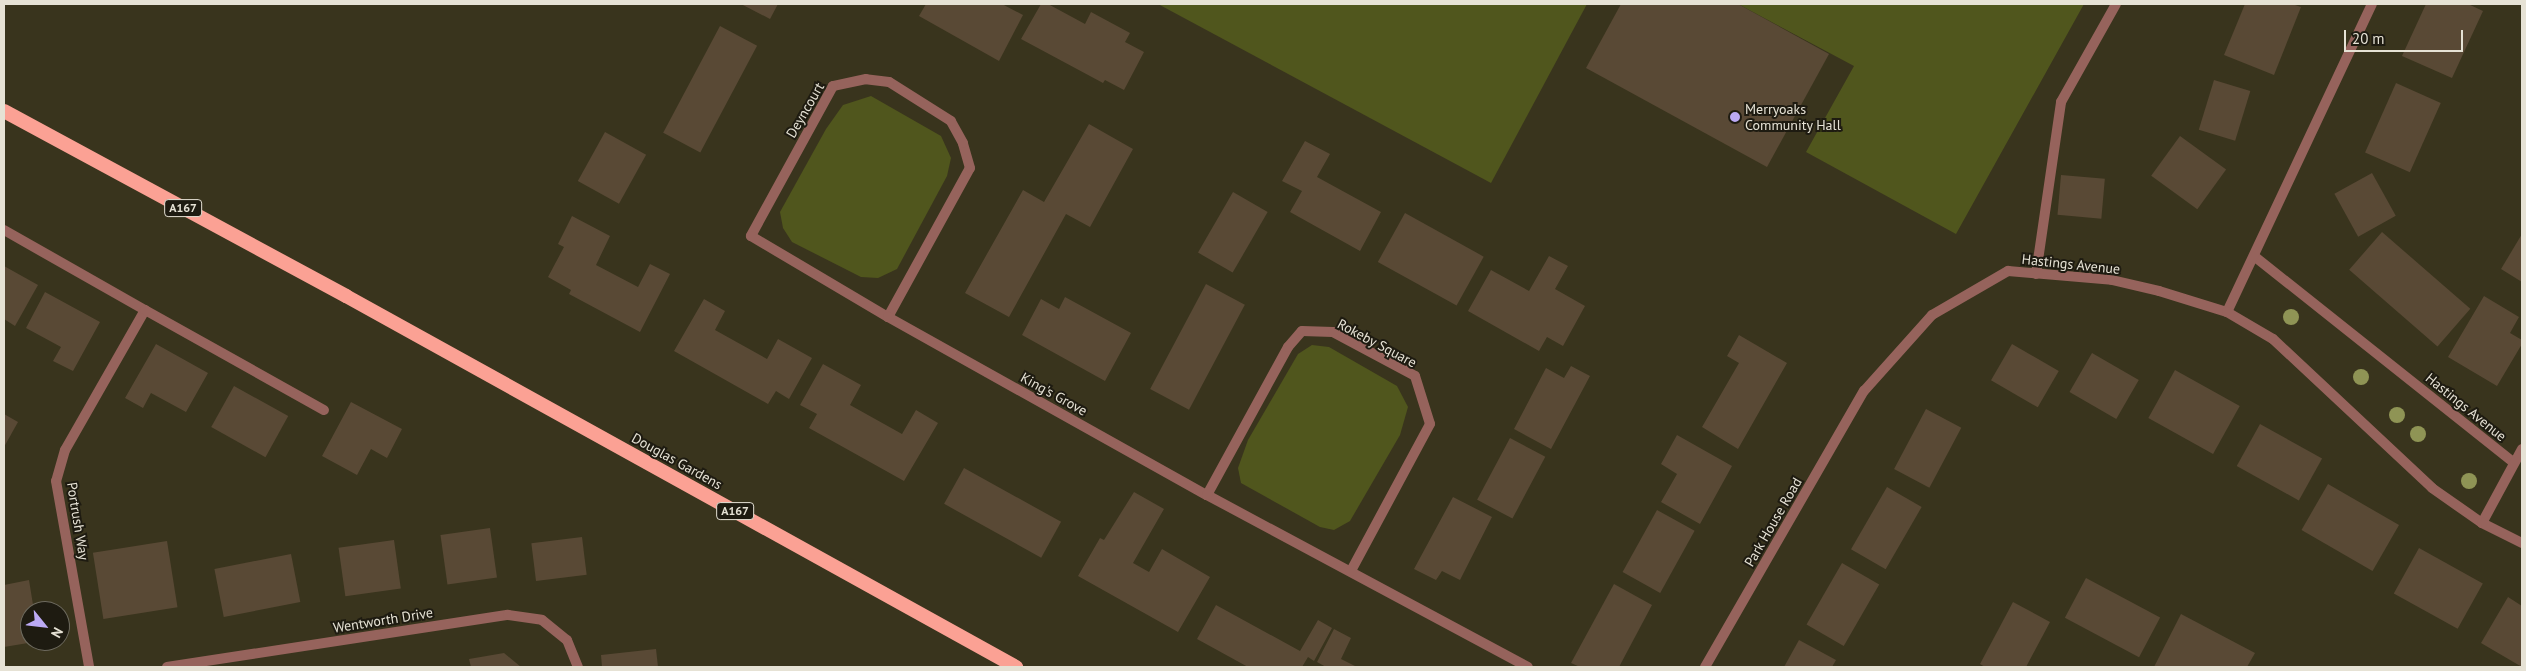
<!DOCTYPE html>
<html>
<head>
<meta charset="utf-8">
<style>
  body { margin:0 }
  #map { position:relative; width:2526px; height:671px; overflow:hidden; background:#39341d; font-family:"PT Sans",sans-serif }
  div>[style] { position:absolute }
  .green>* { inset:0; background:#50561d }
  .building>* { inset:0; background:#594935; transform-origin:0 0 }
  .service>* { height:10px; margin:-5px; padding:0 5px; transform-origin:5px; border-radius:5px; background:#96635c }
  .minor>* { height:10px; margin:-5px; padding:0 5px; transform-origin:5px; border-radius:5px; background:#96635c }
  .trunk>* { height:14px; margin:-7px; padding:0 7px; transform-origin:7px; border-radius:7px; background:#fba194 }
  .trees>* { width:16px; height:16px; margin:-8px; border-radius:50%; background:#8f9455 }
  .dots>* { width:14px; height:14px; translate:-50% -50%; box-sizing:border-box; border:2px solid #1e1b11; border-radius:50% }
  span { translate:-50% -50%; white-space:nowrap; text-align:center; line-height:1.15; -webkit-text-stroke:4px #1e1b11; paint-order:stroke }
  .shield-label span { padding:1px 4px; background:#1e1b11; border:1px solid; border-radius:4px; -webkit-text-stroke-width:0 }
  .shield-label { font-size:12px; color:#e6e2d5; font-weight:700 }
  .poi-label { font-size:14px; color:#e6e2d5 }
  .left { translate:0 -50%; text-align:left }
  .street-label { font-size:14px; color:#e6e2d5 }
  .frame { position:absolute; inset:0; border:5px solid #e6e2d5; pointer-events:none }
  .north { position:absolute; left:20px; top:601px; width:50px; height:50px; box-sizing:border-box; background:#1e1b11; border:1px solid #6e6b5f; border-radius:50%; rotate:119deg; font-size:14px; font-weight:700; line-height:20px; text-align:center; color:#e6e2d5 }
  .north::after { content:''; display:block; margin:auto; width:18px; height:22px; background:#bcaaf5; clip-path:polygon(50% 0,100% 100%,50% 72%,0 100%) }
  .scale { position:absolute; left:2344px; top:30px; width:119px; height:22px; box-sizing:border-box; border:2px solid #e6e2d5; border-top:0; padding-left:6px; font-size:15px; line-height:18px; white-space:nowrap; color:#e6e2d5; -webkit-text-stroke:4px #1e1b11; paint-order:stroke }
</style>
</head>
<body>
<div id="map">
  <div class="green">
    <i style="clip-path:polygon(1158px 4px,1587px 4px,1491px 183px)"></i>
    <i style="clip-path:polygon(1738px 4px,2084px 4px,1956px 234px,1806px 152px,1854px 66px)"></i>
    <i style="clip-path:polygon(871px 96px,941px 136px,951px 158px,947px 176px,897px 269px,878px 278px,861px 277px,792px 242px,783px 228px,780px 212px,826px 129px,843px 105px)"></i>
    <i style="clip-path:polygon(1312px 345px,1329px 347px,1397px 386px,1408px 407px,1400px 435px,1350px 521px,1334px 530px,1320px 527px,1241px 483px,1238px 468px,1248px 440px,1298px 354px)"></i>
  </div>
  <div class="building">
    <i style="clip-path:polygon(741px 4px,778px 4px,770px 19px)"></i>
    <i style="clip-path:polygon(926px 4px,1002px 4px,1023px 15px,999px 61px,919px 16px)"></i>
    <i style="clip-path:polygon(1041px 4px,1048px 4px,1085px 24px,1091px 12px,1130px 33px,1125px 42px,1144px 52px,1124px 90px,1105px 80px,1103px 83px,1021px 39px)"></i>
    <i style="clip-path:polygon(1621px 4px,1738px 4px,1829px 54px,1767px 167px,1586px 68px)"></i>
    <i style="clip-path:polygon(2245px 4px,2292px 4px,2301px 7px,2274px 75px,2224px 55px)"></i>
    <i style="clip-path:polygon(2426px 4px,2468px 4px,2483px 11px,2452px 78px,2402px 56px)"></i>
    <i style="left:720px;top:26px;width:42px;height:121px;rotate:28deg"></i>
    <i style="left:2214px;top:80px;width:38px;height:52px;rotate:17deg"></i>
    <i style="left:2396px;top:83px;width:49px;height:76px;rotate:24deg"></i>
    <i style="clip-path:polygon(1089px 124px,1133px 149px,1090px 227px,1066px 214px,1009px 317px,965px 293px,1023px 190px,1044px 202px)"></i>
    <i style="left:605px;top:132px;width:47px;height:56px;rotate:29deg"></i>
    <i style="left:2180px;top:136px;width:57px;height:49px;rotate:36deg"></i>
    <i style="clip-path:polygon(1305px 141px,1330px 154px,1317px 177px,1381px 212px,1360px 251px,1290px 212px,1302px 191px,1282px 181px)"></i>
    <i style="left:2372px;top:173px;width:49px;height:43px;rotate:61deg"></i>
    <i style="left:2061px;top:175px;width:44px;height:40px;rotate:5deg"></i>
    <i style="left:1233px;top:192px;width:40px;height:70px;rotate:30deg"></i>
    <i style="left:1405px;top:213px;width:90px;height:56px;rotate:29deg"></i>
    <i style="clip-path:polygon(572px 216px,610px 236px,596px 265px,638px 287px,650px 264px,670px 274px,640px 332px,569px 294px,571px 290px,548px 277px,564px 247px,558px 244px)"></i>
    <i style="left:2382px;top:232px;width:117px;height:50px;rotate:41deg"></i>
    <i style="clip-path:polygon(2522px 234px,2522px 282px,2501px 269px)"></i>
    <i style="clip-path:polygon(1549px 256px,1568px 266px,1555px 289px,1585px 306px,1563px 346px,1547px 337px,1539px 351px,1468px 311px,1491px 270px,1529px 291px)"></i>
    <i style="clip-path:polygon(4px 266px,38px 285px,15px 326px,4px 319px)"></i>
    <i style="left:1206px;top:284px;width:44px;height:119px;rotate:28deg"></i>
    <i style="clip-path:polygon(45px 292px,100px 322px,73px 371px,53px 361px,61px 347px,26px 328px)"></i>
    <i style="clip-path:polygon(2484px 296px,2519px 317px,2510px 333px,2522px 340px,2522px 344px,2497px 386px,2448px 357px)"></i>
    <i style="clip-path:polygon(1065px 297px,1131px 333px,1105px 381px,1022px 335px,1041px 299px,1059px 309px)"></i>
    <i style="clip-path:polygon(704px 299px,725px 311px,715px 330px,767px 359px,778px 339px,812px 358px,789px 399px,776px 391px,768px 404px,674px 351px)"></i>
    <i style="clip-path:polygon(1739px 335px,1787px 363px,1738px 449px,1702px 427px,1739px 363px,1727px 356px)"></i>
    <i style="clip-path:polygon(156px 344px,208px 373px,186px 412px,151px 393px,143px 408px,125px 398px)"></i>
    <i style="left:2012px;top:344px;width:54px;height:42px;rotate:30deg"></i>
    <i style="left:2092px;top:353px;width:54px;height:45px;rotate:30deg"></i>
    <i style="clip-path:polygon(823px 364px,861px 385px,850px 405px,902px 434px,916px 410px,938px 423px,904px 481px,809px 428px,817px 414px,800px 405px)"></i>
    <i style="clip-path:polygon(1571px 366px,1590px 376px,1551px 449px,1514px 429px,1546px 368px,1564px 378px)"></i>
    <i style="left:2175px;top:370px;width:74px;height:55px;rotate:29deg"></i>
    <i style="left:234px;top:386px;width:62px;height:47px;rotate:29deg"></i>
    <i style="clip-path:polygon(351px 402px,402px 429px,387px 458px,371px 449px,357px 475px,322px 456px)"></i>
    <i style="left:1926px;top:409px;width:40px;height:68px;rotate:28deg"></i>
    <i style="clip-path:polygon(4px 414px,18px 422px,4px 447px)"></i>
    <i style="left:2260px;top:424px;width:71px;height:48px;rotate:29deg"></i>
    <i style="clip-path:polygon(1677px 435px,1732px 466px,1700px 524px,1661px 502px,1677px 474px,1661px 464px)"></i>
    <i style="left:1510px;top:438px;width:40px;height:70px;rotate:28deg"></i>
    <i style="left:964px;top:468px;width:111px;height:41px;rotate:29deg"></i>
    <i style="left:2328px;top:484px;width:82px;height:53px;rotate:30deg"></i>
    <i style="left:1887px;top:487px;width:40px;height:72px;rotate:30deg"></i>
    <i style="clip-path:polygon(1134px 492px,1164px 509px,1133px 563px,1149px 572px,1162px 549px,1210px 577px,1178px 632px,1078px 576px,1100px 538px,1104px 540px)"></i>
    <i style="clip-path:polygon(1453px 497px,1492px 517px,1460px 580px,1442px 571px,1436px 580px,1414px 569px)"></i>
    <i style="left:1657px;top:510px;width:43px;height:71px;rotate:29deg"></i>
    <i style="left:490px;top:528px;width:50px;height:50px;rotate:82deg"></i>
    <i style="left:582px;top:537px;width:38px;height:51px;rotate:83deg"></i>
    <i style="left:394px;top:540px;width:49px;height:56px;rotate:82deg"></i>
    <i style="left:167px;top:541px;width:67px;height:75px;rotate:81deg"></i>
    <i style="left:2419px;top:548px;width:73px;height:52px;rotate:29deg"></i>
    <i style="left:291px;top:554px;width:49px;height:78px;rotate:79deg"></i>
    <i style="left:1842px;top:563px;width:43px;height:71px;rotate:30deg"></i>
    <i style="left:2086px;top:578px;width:84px;height:45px;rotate:28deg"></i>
    <i style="clip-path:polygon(29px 580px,34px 611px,30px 611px,30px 641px,34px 642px,4px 647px,4px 585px)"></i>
    <i style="clip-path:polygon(1614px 584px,1652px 605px,1619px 667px,1580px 667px,1571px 663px)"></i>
    <i style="clip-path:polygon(2508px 597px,2522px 606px,2522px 667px,2481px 643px)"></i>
    <i style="clip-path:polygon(2013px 602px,2050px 622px,2026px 667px,1985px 667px,1980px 664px)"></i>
    <i style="clip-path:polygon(1216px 605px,1300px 651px,1318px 620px,1332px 628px,1314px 661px,1308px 657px,1302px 667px,1248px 667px,1197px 639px)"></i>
    <i style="clip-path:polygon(2181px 614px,2255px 653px,2247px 667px,2154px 667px)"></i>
    <i style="clip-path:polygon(1334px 629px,1351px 638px,1341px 659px,1357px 667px,1326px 667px,1317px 662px)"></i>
    <i style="clip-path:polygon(1799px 640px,1836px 660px,1832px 667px,1784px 667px)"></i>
    <i style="clip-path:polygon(656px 649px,658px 667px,602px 667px,601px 655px)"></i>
    <i style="clip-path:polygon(504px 653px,521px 667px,471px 667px,469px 659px)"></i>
  </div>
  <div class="service">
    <i style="left:2036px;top:274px;width:174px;rotate:-81.7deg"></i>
    <i style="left:2061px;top:102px;width:112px;rotate:-60.7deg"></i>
  </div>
  <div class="minor">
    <i style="left:4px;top:230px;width:162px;rotate:29.6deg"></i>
    <i style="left:145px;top:310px;width:161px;rotate:119.7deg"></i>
    <i style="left:65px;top:450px;width:32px;rotate:106deg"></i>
    <i style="left:56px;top:481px;width:189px;rotate:79.9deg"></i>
    <i style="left:2254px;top:256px;width:332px;rotate:38.5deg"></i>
    <i style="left:145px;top:310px;width:205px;rotate:29.2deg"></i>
    <i style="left:2227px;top:312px;width:340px;rotate:-64.8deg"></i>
    <i style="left:888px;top:317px;width:170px;rotate:-61.2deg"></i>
    <i style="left:970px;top:168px;width:26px;rotate:-106deg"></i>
    <i style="left:963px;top:143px;width:25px;rotate:-119deg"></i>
    <i style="left:951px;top:121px;width:73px;rotate:-147.8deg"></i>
    <i style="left:889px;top:82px;width:23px;rotate:-173deg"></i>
    <i style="left:866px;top:79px;width:34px;rotate:168deg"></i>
    <i style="left:833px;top:86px;width:171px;rotate:118.7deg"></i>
    <i style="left:751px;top:236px;width:159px;rotate:30.6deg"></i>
    <i style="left:888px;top:317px;width:365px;rotate:29.2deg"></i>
    <i style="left:1207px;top:495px;width:364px;rotate:28.2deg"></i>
    <i style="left:1207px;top:495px;width:169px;rotate:-61.3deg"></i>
    <i style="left:1288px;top:347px;width:21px;rotate:-49deg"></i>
    <i style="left:1302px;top:331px;width:31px;rotate:2deg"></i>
    <i style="left:1333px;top:332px;width:93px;rotate:28.2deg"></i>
    <i style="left:1415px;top:376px;width:50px;rotate:72.6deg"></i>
    <i style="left:1430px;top:424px;width:167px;rotate:118.3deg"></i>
    <i style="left:2482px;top:523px;width:84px;rotate:-61.6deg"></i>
    <i style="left:167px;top:667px;width:345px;rotate:-8.7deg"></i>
    <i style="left:508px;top:615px;width:34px;rotate:8deg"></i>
    <i style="left:542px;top:620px;width:32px;rotate:39deg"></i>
    <i style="left:567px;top:640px;width:29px;rotate:68deg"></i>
    <i style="left:1705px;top:667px;width:319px;rotate:-60.1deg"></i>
    <i style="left:1864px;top:391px;width:102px;rotate:-48.2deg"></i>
    <i style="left:1932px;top:315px;width:88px;rotate:-30.1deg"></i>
    <i style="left:2008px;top:271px;width:104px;rotate:4.9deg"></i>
    <i style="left:2112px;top:280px;width:48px;rotate:13.2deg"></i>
    <i style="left:2159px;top:291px;width:71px;rotate:17.2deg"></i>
    <i style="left:2227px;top:312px;width:53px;rotate:30.4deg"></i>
    <i style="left:2273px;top:339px;width:218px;rotate:43.1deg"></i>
    <i style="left:2432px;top:488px;width:61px;rotate:35deg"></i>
    <i style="left:2482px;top:523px;width:45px;rotate:26.6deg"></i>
  </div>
  <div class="trunk">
    <i style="left:4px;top:111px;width:389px;rotate:28.4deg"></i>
    <i style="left:346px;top:296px;width:766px;rotate:28.97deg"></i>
  </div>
  <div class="trees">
    <i style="left:2291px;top:317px"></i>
    <i style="left:2361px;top:377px"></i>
    <i style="left:2397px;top:415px"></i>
    <i style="left:2418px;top:434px"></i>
    <i style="left:2469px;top:481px"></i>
  </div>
  <div class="dots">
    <i style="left:1735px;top:117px;background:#bcaaf5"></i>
  </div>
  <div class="shield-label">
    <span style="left:183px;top:208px">A167</span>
    <span style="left:735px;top:511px">A167</span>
  </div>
  <div class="poi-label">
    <span class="left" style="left:1745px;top:117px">Merryoaks<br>Community Hall</span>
  </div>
  <div class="street-label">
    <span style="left:805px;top:110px;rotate:-60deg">Deyncourt</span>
    <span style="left:2071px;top:264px;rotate:6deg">Hastings Avenue</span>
    <span style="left:1377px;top:343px;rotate:28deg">Rokeby Square</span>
    <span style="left:1054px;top:394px;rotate:29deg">King's Grove</span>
    <span style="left:2466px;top:407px;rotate:39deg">Hastings Avenue</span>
    <span style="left:677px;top:461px;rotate:29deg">Douglas Gardens</span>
    <span style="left:78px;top:521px;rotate:81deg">Portrush Way</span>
    <span style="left:1773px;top:522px;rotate:-60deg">Park House Road</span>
    <span style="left:383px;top:620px;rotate:-9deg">Wentworth Drive</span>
  </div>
  <div class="frame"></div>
  <div class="north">N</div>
  <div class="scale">20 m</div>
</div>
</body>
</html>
